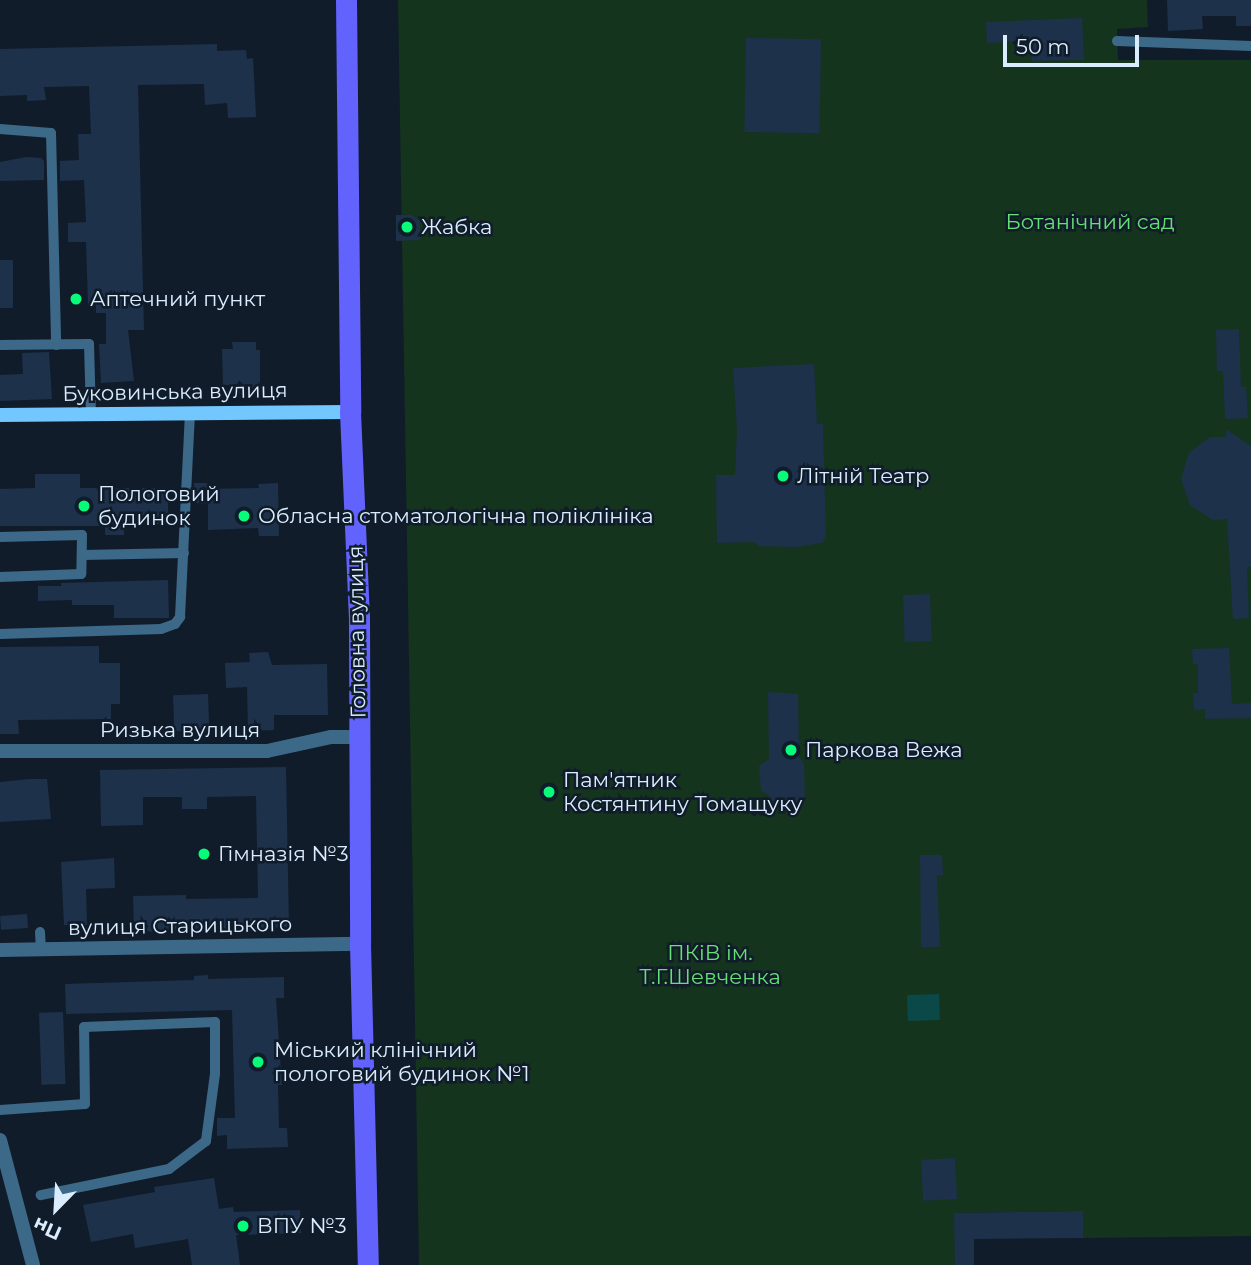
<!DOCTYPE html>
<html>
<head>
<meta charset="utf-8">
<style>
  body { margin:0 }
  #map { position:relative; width:1251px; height:1265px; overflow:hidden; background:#111c2a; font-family:Montserrat,sans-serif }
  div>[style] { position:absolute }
  .green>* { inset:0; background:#14341e }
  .water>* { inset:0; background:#0b4848; transform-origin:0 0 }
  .building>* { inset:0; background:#1d314b; transform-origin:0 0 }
  .lane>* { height:10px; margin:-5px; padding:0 5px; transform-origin:5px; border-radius:5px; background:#3d6988 }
  .street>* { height:14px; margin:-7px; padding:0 7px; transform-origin:7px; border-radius:7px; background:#3d6988 }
  .secondary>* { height:14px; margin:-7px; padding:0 7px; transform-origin:7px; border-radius:7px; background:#72c7fe }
  .primary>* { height:21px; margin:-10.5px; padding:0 10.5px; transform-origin:10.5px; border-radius:10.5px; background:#6263fd }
  .dots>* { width:19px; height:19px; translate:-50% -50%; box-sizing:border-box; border:4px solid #111c2a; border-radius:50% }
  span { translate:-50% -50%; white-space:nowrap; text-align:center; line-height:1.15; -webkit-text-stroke:5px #111c2a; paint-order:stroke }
  .park-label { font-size:21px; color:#65e073 }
  .poi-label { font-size:21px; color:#daedff }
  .left { translate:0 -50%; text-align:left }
  .street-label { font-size:21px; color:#daedff }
  .north { position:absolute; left:21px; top:1174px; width:70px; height:70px; -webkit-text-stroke:5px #111c2a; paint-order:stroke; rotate:204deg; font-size:19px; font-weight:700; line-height:28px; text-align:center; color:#daedff }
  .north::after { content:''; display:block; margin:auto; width:24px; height:32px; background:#daedff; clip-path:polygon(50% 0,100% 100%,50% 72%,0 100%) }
  .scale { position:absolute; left:1003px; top:35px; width:136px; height:32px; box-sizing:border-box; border:4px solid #daedff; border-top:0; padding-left:9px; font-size:21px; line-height:24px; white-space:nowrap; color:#daedff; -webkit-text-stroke:5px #111c2a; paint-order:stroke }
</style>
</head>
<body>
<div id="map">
  <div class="green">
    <i style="clip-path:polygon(398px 0,1147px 0,1148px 27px,1117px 29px,1118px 60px,1251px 60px,1251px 1236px,1083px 1238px,1082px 1211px,955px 1213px,955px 1265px,419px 1265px)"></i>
  </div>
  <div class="water">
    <i style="left:939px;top:994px;width:26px;height:32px;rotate:88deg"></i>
  </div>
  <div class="building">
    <i style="clip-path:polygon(1167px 0,1251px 0,1251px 26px,1236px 26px,1236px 16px,1202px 16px,1203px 29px,1168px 31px)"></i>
    <i style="clip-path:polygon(1082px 18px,1084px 60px,1032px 61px,1032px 41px,987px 43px,986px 22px)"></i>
    <i style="left:746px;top:38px;width:75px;height:94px;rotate:1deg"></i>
    <i style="clip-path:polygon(217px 44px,217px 51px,246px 50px,247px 59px,253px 58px,256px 117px,228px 118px,227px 103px,205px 105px,204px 84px,138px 85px,144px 330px,128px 330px,134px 381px,101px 383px,99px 344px,106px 344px,106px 313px,96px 313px,96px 304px,88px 305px,86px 242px,68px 242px,68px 223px,86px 222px,84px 180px,60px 181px,60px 161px,79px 160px,78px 134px,91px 134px,89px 86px,44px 87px,46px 100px,27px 101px,27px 95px,0 96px,0 49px)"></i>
    <i style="clip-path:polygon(26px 157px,41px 158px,44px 161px,44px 180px,0 181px,0 162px)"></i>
    <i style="clip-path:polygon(396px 215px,411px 215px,420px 221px,420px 240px,396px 241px)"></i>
    <i style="left:0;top:260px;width:13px;height:48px"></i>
    <i style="clip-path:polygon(1239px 329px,1241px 387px,1246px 387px,1248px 418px,1225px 419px,1223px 371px,1217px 371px,1216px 330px)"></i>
    <i style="clip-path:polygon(232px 342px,256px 342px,256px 350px,260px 350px,260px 393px,234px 394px,234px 385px,223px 385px,222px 349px,233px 349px)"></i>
    <i style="clip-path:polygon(49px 352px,52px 399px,0 401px,0 375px,23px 374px,22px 353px)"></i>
    <i style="clip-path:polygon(814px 364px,817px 424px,823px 424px,826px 536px,822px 543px,795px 547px,759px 546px,753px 542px,717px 543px,716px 475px,735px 475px,737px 429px,733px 368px)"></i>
    <i style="clip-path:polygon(1226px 429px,1251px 446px,1251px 567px,1247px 567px,1249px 618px,1233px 619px,1227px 519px,1213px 520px,1190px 505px,1181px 479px,1189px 453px,1210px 437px,1226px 437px)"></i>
    <i style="clip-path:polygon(35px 474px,80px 474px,80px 488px,168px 488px,168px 524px,124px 524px,124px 535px,105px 535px,105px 526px,0 526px,0 489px,35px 488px)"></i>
    <i style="clip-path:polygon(194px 483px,208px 483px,208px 489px,259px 488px,258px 484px,278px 483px,279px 536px,259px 536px,258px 528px,208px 530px,208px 504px,195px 503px)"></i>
    <i style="clip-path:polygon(168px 580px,169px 618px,114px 618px,114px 605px,72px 605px,72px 600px,38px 601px,38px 586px,61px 586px,61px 583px)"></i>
    <i style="left:930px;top:594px;width:47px;height:27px;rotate:88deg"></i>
    <i style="clip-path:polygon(99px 646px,99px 663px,120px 663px,120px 704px,111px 704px,111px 719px,18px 720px,19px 734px,0 734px,0 647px)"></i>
    <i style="clip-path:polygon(1229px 648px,1232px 704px,1251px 703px,1251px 718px,1205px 719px,1205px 709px,1194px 710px,1193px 693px,1198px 693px,1198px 664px,1193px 664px,1192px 649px)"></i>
    <i style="clip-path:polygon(268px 652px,272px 665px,327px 664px,328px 715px,274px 715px,274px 730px,248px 731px,247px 687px,226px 688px,225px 663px,250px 662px,249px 653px)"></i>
    <i style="clip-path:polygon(768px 692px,798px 694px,799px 757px,804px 764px,805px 802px,770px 804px,769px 795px,761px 791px,759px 766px,769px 759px)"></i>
    <i style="left:208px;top:694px;width:36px;height:35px;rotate:88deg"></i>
    <i style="clip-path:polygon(286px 767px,289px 927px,134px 932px,133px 896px,186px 895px,186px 899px,258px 898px,256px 796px,207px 797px,207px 809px,182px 809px,182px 797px,143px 797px,143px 825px,101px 826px,100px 770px)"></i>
    <i style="clip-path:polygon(29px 779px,47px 779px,51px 819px,0 822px,0 782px)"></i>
    <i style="clip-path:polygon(920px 855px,942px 855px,943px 875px,937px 875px,940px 947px,921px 947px)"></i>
    <i style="clip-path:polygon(114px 858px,115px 888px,86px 889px,87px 925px,64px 925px,61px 862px)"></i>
    <i style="left:27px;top:914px;width:14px;height:27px;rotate:86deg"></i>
    <i style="clip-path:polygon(208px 975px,208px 979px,284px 977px,284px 998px,276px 998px,282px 1085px,278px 1085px,279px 1128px,287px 1128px,288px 1147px,227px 1149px,227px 1135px,217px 1136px,217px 1118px,235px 1118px,232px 1010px,66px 1014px,65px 984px,194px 980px,194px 976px)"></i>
    <i style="left:63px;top:1012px;width:72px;height:24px;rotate:88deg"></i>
    <i style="left:955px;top:1158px;width:41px;height:34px;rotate:87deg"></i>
    <i style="clip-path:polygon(214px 1178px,219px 1209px,233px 1207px,234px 1212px,300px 1210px,301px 1233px,236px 1235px,240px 1265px,192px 1265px,188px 1239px,135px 1248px,133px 1234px,91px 1242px,83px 1205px,155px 1192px,154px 1187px)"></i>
    <i style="clip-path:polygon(1083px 1211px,1083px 1238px,974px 1239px,974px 1265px,955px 1265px,954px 1213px)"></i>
  </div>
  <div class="lane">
    <i style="left:1117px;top:41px;width:134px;rotate:2.1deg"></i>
    <i style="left:0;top:129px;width:51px;rotate:4.5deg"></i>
    <i style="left:51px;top:133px;width:212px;rotate:88.6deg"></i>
    <i style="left:0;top:345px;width:89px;rotate:-0.6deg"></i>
    <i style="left:89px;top:344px;width:70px;rotate:88.4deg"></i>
    <i style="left:0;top:537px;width:82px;rotate:-1.4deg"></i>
    <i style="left:82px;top:535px;width:39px;rotate:91deg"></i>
    <i style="left:81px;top:574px;width:81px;rotate:177.9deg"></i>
    <i style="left:82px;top:555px;width:102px;rotate:-1.1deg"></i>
    <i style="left:0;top:634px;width:161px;rotate:-1.8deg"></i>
    <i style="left:161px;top:629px;width:15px;rotate:-20deg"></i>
    <i style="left:175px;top:624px;width:9px;rotate:-54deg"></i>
    <i style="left:180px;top:617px;width:204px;rotate:-87.2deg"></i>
    <i style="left:40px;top:932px;width:17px;rotate:87deg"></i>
    <i style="left:0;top:1110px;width:85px;rotate:-4deg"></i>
    <i style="left:85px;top:1104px;width:77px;rotate:-90.7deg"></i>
    <i style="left:84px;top:1027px;width:131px;rotate:-2.2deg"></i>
    <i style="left:215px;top:1022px;width:52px;rotate:90deg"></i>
    <i style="left:215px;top:1074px;width:68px;rotate:97.7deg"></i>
    <i style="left:206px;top:1141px;width:46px;rotate:142.9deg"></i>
    <i style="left:169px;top:1169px;width:131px;rotate:168.5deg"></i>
  </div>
  <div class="street">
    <i style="left:0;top:751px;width:267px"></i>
    <i style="left:267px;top:751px;width:66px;rotate:-12.3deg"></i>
    <i style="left:331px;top:737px;width:27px"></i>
    <i style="left:0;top:950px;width:360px;rotate:-1deg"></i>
    <i style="left:0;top:1140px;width:129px;rotate:75.2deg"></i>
  </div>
  <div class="secondary">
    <i style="left:0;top:415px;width:350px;rotate:-0.5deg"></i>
  </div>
  <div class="primary">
    <i style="left:346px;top:0;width:412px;rotate:89.4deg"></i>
    <i style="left:350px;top:412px;width:207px;rotate:87.5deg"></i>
    <i style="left:359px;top:619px;width:325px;rotate:89.8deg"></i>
    <i style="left:360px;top:944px;width:321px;rotate:88.6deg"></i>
  </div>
  <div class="dots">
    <i style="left:407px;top:227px;background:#08fc7a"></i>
    <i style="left:76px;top:299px;background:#08fc7a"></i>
    <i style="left:783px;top:476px;background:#08fc7a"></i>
    <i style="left:84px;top:506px;background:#08fc7a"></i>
    <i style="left:244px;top:516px;background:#08fc7a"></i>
    <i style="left:791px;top:750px;background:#08fc7a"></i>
    <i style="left:549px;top:792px;background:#08fc7a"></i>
    <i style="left:204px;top:854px;background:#08fc7a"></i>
    <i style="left:258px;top:1062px;background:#08fc7a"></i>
    <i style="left:243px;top:1226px;background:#08fc7a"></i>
  </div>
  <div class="park-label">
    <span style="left:1090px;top:222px">Ботанічний сад</span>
    <span style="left:710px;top:965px">ПКіВ ім.<br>Т.Г.Шевченка</span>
  </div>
  <div class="poi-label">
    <span class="left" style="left:421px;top:227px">Жабка</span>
    <span class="left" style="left:90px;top:299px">Аптечний пункт</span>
    <span class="left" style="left:797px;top:476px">Літній Театр</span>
    <span class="left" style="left:98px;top:506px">Пологовий<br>будинок</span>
    <span class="left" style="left:258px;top:516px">Обласна стоматологічна поліклініка</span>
    <span class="left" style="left:805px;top:750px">Паркова Вежа</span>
    <span class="left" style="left:563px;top:792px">Пам'ятник<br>Костянтину Томащуку</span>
    <span class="left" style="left:218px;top:854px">Гімназія №3</span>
    <span class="left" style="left:274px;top:1062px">Міський клінічний<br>пологовий будинок №1</span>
    <span class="left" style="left:257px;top:1226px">ВПУ №3</span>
  </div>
  <div class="street-label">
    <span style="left:175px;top:392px;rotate:-1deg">Буковинська вулиця</span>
    <span style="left:357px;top:632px;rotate:-91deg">Головна вулиця</span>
    <span style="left:180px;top:730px">Ризька вулиця</span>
    <span style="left:180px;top:926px;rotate:-1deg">вулиця Старицького</span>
  </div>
  <div class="north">Пн</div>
  <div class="scale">50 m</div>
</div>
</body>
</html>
